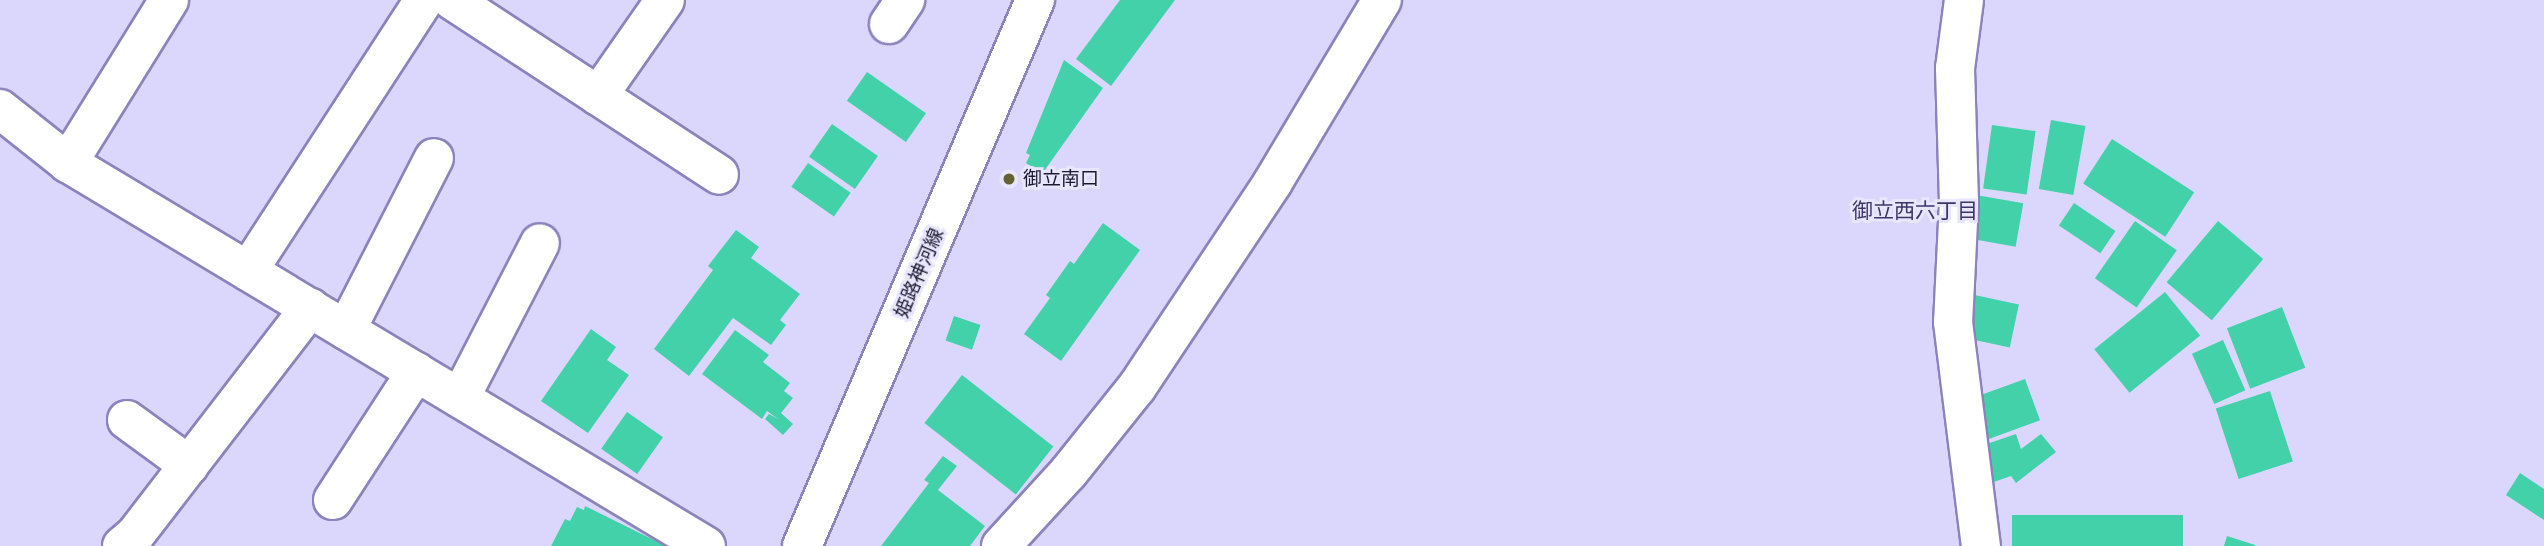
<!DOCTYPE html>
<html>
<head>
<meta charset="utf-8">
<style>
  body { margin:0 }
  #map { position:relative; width:2544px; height:546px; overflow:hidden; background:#dbd7fc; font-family:"Fira Sans Condensed","Noto Sans JP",sans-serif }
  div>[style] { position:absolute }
  .building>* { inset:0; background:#43d1a9; transform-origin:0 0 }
  .roads { filter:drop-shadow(2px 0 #8b83bb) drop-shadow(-2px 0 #8b83bb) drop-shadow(0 2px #8b83bb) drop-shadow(0 -2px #8b83bb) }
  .minor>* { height:38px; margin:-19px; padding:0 19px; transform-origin:19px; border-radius:19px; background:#fff }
  .primary>* { height:38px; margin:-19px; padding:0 19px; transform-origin:19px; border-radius:19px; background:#fff }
  .dots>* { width:19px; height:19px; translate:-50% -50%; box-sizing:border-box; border:4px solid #e8e6ff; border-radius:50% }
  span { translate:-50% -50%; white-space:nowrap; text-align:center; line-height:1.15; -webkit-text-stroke:6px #e8e6ff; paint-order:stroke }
  .poi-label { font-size:19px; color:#1d1a30 }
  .left { translate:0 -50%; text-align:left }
  .street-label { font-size:19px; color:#1d1a30 }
  .neighbourhood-label { font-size:21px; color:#3e3567 }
</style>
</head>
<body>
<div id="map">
  <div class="building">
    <i style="clip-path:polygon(1120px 0,1175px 0,1111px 86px,1076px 59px)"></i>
    <i style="clip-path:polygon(1064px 60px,1103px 88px,1042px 174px,1026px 163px,1030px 155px,1026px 153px)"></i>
    <i style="left:867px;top:72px;width:72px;height:35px;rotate:35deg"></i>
    <i style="left:2051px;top:120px;width:35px;height:70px;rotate:10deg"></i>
    <i style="left:832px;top:124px;width:56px;height:40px;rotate:35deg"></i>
    <i style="left:1992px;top:125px;width:44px;height:64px;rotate:8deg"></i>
    <i style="left:2112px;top:139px;width:98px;height:53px;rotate:33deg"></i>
    <i style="left:808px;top:163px;width:52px;height:29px;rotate:35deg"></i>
    <i style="left:1976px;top:195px;width:48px;height:44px;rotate:10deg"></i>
    <i style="left:2074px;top:203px;width:50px;height:27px;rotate:34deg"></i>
    <i style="left:2135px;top:221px;width:51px;height:70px;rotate:35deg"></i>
    <i style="left:2218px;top:221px;width:59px;height:80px;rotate:40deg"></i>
    <i style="clip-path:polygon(1103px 223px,1140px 250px,1061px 361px,1024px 334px,1050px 298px,1046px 295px,1070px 261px,1074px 264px)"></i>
    <i style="clip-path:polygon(736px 230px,759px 247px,751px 258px,800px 294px,780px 320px,786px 325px,771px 345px,733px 318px,689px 376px,654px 349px,713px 270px,708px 266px)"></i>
    <i style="left:2165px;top:292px;width:56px;height:91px;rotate:51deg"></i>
    <i style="left:1970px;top:294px;width:50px;height:44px;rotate:12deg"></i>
    <i style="left:2282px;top:307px;width:65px;height:59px;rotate:69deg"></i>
    <i style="left:954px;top:316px;width:28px;height:26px;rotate:19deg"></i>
    <i style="clip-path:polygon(591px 329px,616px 347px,607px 360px,629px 375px,588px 433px,541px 401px)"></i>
    <i style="clip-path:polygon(735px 330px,769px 355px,763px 362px,790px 383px,784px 391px,793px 398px,781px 413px,793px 424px,783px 435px,765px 419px,769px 414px,778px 419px,767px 411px,762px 419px,702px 374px)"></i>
    <i style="left:2223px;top:340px;width:55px;height:34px;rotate:66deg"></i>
    <i style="left:962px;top:375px;width:116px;height:61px;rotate:38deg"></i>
    <i style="left:2025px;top:379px;width:44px;height:61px;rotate:70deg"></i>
    <i style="left:2270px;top:391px;width:74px;height:57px;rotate:72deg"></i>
    <i style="left:627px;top:412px;width:44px;height:45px;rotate:35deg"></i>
    <i style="clip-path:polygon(2016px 434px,2021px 449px,2041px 434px,2056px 452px,2016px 483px,2011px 476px,1988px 484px,1975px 448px)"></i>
    <i style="clip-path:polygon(943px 456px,957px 466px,938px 490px,985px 526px,970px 546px,881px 546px,929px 483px,924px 480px)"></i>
    <i style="clip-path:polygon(2520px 473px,2544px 489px,2544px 520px,2506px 495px)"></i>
    <i style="clip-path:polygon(585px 506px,666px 546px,551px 546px,565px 519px,570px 521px,577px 507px,584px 510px)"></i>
    <i style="left:2183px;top:515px;width:31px;height:171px;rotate:90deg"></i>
    <i style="clip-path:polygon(2227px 536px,2255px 545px,2255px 546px,2224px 546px)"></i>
  </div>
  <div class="roads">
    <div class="minor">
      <i style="left:169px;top:0;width:192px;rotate:121.8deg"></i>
      <i style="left:68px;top:163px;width:744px;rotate:30.98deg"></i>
      <i style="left:452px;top:0;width:319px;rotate:33.2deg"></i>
      <i style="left:1964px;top:0;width:69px;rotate:97.5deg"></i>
      <i style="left:1955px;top:68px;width:133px;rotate:88.3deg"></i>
      <i style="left:1959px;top:201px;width:121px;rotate:92.8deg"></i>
      <i style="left:1953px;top:322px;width:226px;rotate:82.9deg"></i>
      <i style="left:889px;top:24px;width:29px;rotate:-56deg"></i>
      <i style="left:598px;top:96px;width:117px;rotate:-55.1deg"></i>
      <i style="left:0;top:109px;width:87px;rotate:38.5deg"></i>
      <i style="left:248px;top:271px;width:323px;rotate:-57deg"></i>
      <i style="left:346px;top:330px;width:193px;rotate:-62.9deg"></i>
      <i style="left:460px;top:398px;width:174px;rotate:-62.7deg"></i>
      <i style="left:127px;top:420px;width:77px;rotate:36deg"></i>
      <i style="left:333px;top:500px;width:153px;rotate:-57deg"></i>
      <i style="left:122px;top:546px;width:17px;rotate:-40deg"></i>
      <i style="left:135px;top:535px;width:287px;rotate:-52.4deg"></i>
      <i style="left:1001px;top:546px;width:99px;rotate:-47.5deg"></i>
      <i style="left:1068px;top:473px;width:110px;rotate:-51.3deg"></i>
      <i style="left:1137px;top:387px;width:246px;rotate:-56.4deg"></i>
      <i style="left:1273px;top:182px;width:212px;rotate:-59.1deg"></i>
    </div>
    <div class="primary">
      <i style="left:802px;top:546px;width:594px;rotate:-66.89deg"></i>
    </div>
  </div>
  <div class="dots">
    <i style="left:1009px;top:179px;background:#626331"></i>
  </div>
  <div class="poi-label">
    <span class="left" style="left:1023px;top:179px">御立南口</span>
  </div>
  <div class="street-label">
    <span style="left:919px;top:273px;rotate:-67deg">姫路神河線</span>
  </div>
  <div class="neighbourhood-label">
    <span style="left:1915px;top:211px">御立西六丁目</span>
  </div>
</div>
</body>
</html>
